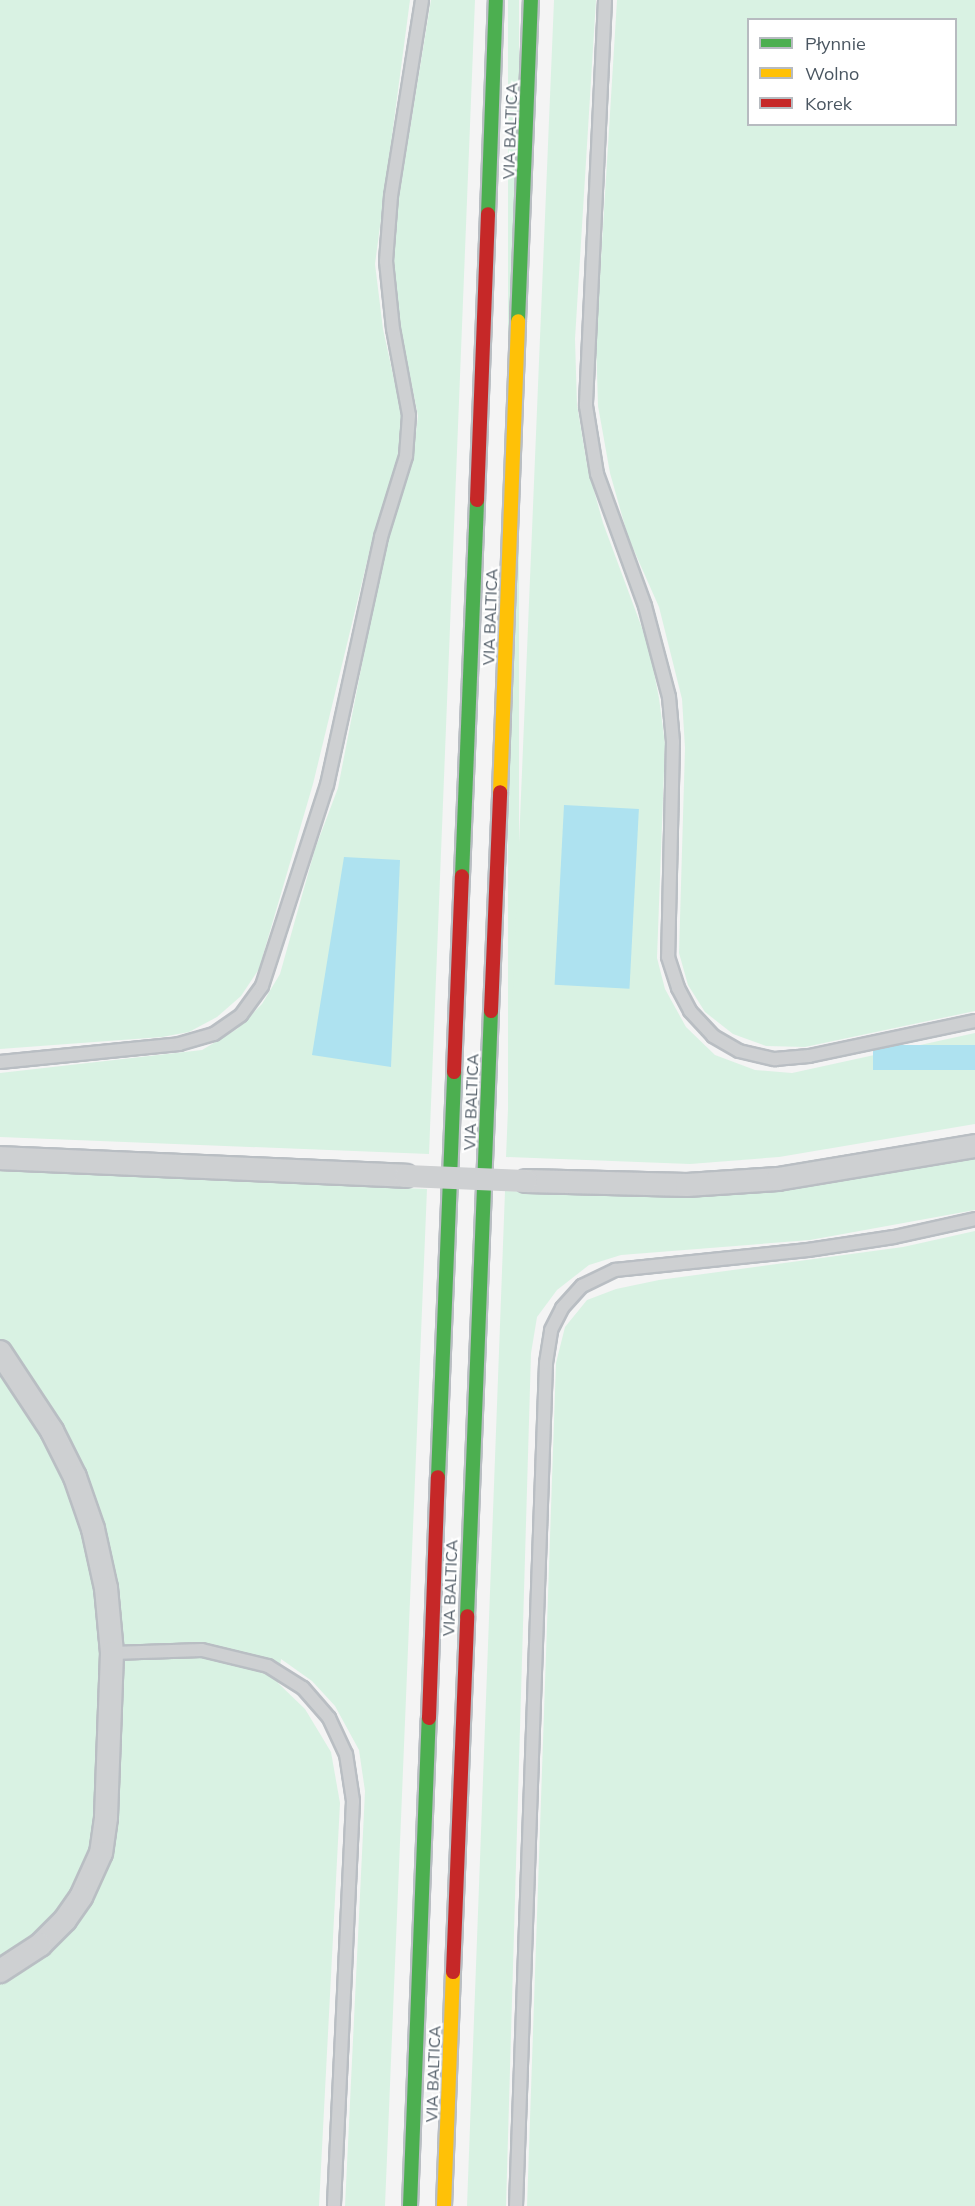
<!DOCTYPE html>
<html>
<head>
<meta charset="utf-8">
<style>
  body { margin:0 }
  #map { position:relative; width:975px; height:2206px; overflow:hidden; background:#f4f4f4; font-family:Mulish,sans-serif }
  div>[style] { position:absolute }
  .green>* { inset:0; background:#d9f2e3; transform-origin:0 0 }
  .water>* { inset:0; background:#aee2f0; transform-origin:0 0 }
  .roads { filter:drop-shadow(2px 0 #b9bec3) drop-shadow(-2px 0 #b9bec3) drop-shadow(0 2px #b9bec3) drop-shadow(0 -2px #b9bec3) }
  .lane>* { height:12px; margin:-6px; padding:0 6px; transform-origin:6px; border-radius:6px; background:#ced0d2 }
  .street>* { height:22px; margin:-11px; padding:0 11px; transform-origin:11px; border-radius:11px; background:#ced0d2 }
  .fast>* { height:14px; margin:-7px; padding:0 7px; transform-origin:7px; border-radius:7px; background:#4caf50 }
  .slow>* { height:14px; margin:-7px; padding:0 7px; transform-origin:7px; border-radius:7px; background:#ffc107 }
  .jam>* { height:14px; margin:-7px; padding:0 7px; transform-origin:7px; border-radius:7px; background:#c62828 }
  .street-bridge>* { height:22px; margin:-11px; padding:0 11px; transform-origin:11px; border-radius:11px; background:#ced0d2 }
  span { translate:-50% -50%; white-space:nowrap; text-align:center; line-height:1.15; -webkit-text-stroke:4.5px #fff; paint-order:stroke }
  .street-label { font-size:16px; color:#4a5661 }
  .legend { position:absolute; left:747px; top:18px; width:210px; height:108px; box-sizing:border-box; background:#fff; border:2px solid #b7bbc0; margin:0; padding:8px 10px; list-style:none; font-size:18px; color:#4a5661 }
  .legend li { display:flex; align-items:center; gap:12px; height:30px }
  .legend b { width:30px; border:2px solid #b7bbc0 }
</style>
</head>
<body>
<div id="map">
  <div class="green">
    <i style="clip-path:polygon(0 0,410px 0,375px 264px,383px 329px,402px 416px,397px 462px,372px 541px,313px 784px,259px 969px,241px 996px,217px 1017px,189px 1032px,162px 1037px,0 1049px)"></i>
    <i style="clip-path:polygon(431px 0,475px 0,429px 1154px,0 1137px,0 1073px,202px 1050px,237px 1029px,262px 1004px,280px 974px,315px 849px,338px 788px,386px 540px,413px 457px,418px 416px,400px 326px,394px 260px,399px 196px)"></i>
    <i style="left:508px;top:0;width:11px;height:1156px"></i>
    <i style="clip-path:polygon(554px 0,596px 0,575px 339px,577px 405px,587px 465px,603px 523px,649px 647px,659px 698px,665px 744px,657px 958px,665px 989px,686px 1027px,715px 1055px,755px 1070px,792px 1073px,975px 1033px,975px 1124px,779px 1157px,690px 1164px,506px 1157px)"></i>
    <i style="clip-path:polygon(evenodd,617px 0,975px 0,975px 1011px,805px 1047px,766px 1046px,733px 1034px,705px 1012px,688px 985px,679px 953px,685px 748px,682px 699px,659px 607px,628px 537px,610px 473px,598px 406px,596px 340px,617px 0,748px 20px,956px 20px,956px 124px,748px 124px,748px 20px)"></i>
    <i style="clip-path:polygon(975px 1158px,975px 1210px,810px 1240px,621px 1255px,589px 1265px,557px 1290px,537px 1317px,531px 1353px,506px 2206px,467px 2206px,505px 1191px,692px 1197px,791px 1190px)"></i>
    <i style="clip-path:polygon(0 1171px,427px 1189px,385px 2206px,345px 2206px,365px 1791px,359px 1750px,335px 1706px,312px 1681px,281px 1659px,278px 1683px,305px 1709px,331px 1752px,340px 1803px,319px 2206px,0 2206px)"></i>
    <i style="clip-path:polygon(975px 1231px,975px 2206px,527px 2206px,556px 1363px,565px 1327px,587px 1300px,616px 1289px,659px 1280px,903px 1247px)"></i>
  </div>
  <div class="water">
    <i style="left:564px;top:805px;width:75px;height:180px;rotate:3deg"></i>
    <i style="clip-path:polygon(344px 857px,400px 860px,391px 1067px,312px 1055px)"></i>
    <i style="left:975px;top:1045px;width:25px;height:102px;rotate:90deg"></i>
  </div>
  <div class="roads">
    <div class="lane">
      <i style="left:605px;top:0;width:406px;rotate:92.7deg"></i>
      <i style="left:586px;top:406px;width:69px;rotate:80.8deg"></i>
      <i style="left:597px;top:474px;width:140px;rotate:70deg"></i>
      <i style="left:645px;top:606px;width:94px;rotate:75.2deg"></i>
      <i style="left:669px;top:697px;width:45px;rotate:84.9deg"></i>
      <i style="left:673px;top:742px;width:215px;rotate:91.3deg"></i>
      <i style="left:668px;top:957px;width:33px;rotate:72deg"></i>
      <i style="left:678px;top:988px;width:26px;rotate:62deg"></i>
      <i style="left:690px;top:1011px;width:34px;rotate:47deg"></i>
      <i style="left:713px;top:1036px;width:30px;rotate:30deg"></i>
      <i style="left:739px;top:1051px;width:37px;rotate:13deg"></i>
      <i style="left:775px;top:1059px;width:34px;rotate:-5deg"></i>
      <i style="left:809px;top:1056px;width:170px;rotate:-11.9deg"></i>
      <i style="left:0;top:1062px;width:180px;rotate:-5.7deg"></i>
      <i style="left:179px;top:1044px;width:36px;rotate:-16deg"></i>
      <i style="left:214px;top:1034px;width:33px;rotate:-35deg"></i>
      <i style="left:241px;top:1015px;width:36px;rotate:-54deg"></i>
      <i style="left:262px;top:986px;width:211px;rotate:-72.1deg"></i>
      <i style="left:327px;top:785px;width:254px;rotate:-77.7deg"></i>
      <i style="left:381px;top:537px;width:85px;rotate:-72.8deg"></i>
      <i style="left:406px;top:456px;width:41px;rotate:-85.8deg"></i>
      <i style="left:409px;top:415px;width:87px;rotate:-100.5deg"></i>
      <i style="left:393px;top:329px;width:68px;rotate:-95.9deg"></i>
      <i style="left:386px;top:261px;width:65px;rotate:-85.6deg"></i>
      <i style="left:391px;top:196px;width:198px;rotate:-81deg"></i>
      <i style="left:112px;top:1653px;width:90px;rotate:-1.9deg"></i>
      <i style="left:202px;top:1650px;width:68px;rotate:13.6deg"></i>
      <i style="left:268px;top:1666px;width:41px;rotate:32.2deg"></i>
      <i style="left:303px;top:1688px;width:40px;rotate:49deg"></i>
      <i style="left:329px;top:1718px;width:40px;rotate:65deg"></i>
      <i style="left:346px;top:1754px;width:48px;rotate:81.5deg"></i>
      <i style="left:353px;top:1801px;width:405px;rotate:92.7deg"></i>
      <i style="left:516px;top:2206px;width:844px;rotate:-87.96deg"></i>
      <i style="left:546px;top:1363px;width:33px;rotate:-81deg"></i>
      <i style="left:551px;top:1330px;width:25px;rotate:-63deg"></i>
      <i style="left:562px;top:1308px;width:30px;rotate:-48deg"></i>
      <i style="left:582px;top:1286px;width:37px;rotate:-26deg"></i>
      <i style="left:615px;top:1270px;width:194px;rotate:-5.9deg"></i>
      <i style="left:808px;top:1250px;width:87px;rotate:-8.6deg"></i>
      <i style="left:894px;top:1237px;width:83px;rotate:-12.5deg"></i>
    </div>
    <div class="street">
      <i style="left:0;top:1158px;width:406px;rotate:2.5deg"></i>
      <i style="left:526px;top:1181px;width:161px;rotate:1.4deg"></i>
      <i style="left:687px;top:1185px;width:91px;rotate:-3.8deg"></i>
      <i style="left:778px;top:1179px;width:200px;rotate:-9.5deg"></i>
      <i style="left:0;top:1352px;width:95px;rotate:56.6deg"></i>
      <i style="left:52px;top:1431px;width:51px;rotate:63.4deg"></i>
      <i style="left:75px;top:1477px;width:55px;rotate:70.9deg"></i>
      <i style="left:93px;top:1529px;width:60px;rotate:77.6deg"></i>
      <i style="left:106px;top:1588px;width:65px;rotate:84.7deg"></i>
      <i style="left:112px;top:1653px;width:165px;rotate:92.1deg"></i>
      <i style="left:106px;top:1818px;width:35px;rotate:98deg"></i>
      <i style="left:101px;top:1853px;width:48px;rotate:114.4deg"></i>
      <i style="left:81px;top:1897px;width:28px;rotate:125deg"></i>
      <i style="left:65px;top:1920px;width:35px;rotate:135deg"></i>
      <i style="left:40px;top:1945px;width:48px;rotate:147deg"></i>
    </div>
    <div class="fast">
      <i style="left:488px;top:214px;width:214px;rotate:-87.9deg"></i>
      <i style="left:518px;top:321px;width:321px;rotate:-87.7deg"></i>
      <i style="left:462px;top:876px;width:376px;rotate:-87.7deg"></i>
      <i style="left:438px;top:1477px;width:405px;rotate:-87.7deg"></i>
      <i style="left:467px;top:1616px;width:605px;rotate:-87.73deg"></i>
      <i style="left:410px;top:2206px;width:488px;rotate:-87.8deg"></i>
    </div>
    <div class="slow">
      <i style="left:500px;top:792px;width:471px;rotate:-87.8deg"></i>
      <i style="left:444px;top:2206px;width:234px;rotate:-87.8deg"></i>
    </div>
    <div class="jam">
      <i style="left:477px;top:500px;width:286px;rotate:-87.8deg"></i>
      <i style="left:491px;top:1011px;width:219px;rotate:-87.6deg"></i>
      <i style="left:454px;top:1072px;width:196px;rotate:-87.7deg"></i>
      <i style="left:429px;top:1718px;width:241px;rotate:-87.9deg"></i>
      <i style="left:453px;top:1972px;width:356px;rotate:-87.7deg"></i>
    </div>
  </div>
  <div class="street-bridge">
    <i style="left:406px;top:1176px;width:120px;rotate:2.4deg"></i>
  </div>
  <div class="street-label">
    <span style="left:510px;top:131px;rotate:-88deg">VIA BALTICA</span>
    <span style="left:490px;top:617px;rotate:-88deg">VIA BALTICA</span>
    <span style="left:471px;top:1102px;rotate:-88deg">VIA BALTICA</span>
    <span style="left:450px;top:1588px;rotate:-88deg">VIA BALTICA</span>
    <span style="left:433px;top:2074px;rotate:-88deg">VIA BALTICA</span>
  </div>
  <ul class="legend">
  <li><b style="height:8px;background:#4caf50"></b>Płynnie</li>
  <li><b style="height:8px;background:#ffc107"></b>Wolno</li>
  <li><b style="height:8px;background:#c62828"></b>Korek</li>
  </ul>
</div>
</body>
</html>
